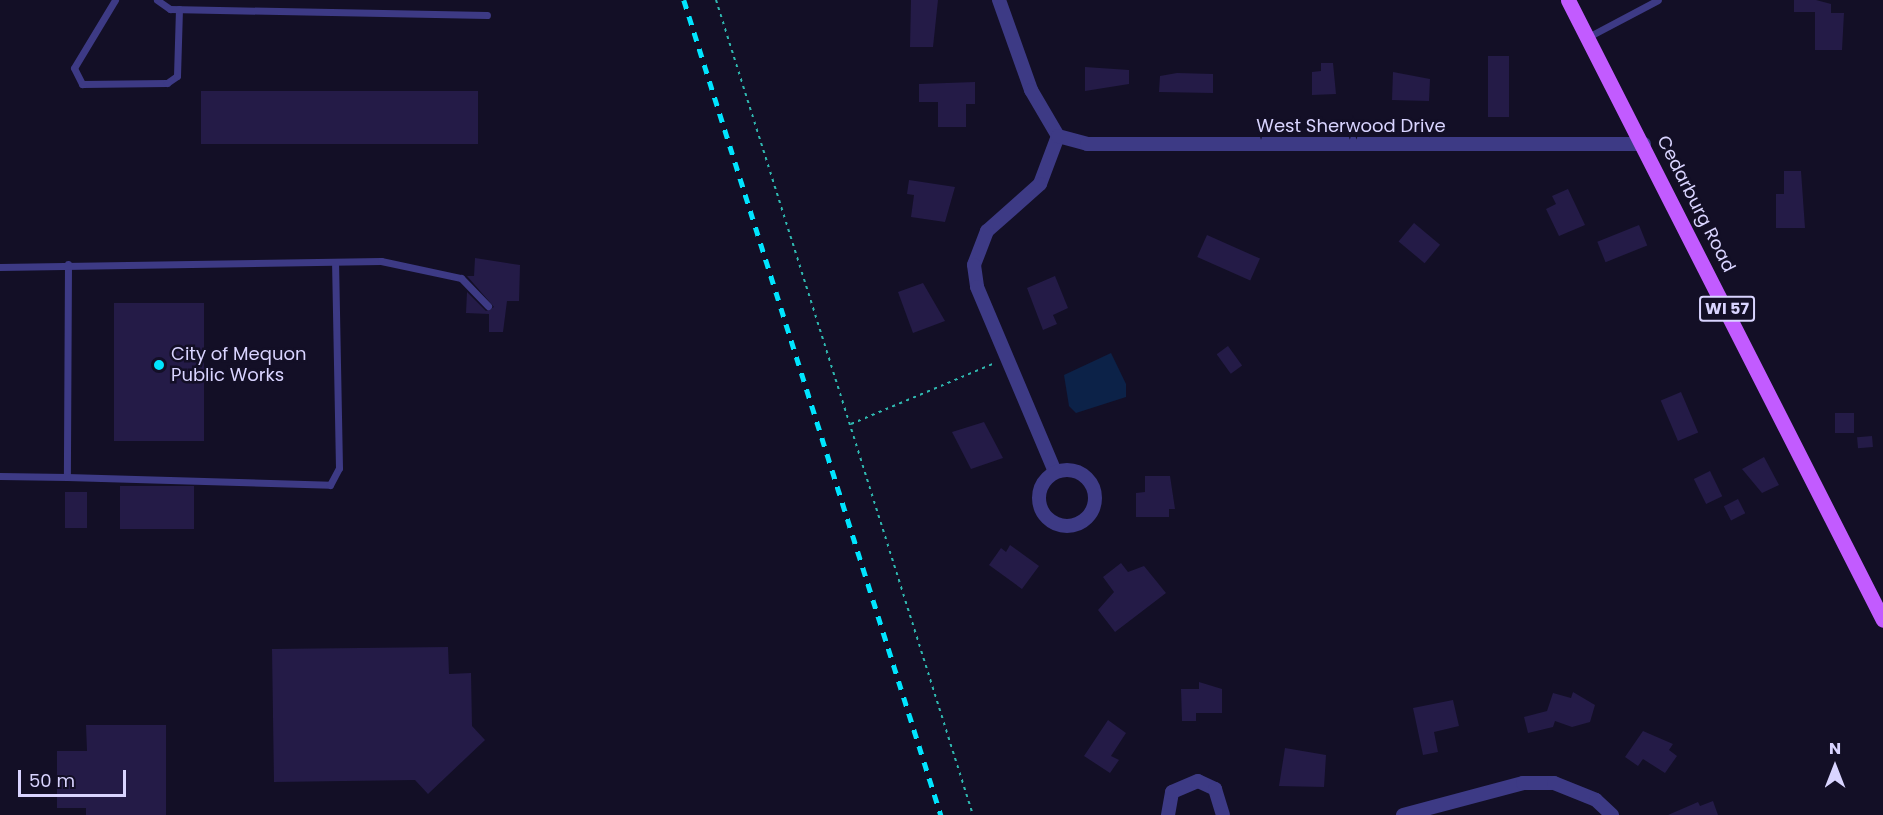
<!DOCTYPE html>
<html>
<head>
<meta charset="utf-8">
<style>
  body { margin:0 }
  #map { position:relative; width:1883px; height:815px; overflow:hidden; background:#130f26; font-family:Poppins,sans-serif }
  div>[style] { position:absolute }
  .water>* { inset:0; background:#0c2248 }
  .building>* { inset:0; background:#241b47; transform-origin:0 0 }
  .path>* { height:2px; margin-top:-1px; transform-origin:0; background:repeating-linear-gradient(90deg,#2fb8b0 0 3px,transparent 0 7.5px) }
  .service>* { height:7px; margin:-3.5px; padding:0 3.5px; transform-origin:3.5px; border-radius:3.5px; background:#3d3a85 }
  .minor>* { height:14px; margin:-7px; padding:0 7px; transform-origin:7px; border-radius:7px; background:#3d3a85 }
  .minor>.ring { margin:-7px; padding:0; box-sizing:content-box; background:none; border:14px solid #3d3a85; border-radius:50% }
  .primary>* { height:15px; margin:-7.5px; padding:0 7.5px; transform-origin:7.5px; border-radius:7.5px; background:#c25bff }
  .rail>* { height:4.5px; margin-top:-2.25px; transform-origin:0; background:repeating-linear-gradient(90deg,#00e5ff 0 9px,transparent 0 17px) }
  .dots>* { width:16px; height:16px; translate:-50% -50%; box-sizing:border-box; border:3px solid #130f26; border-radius:50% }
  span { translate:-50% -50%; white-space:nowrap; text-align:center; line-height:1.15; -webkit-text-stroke:5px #130f26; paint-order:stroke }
  .shield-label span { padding:2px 4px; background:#130f26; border:2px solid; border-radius:4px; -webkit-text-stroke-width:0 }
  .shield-label { font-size:16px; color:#d9d4ff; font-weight:700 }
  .street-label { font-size:18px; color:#d9d4ff }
  .poi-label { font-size:18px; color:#d9d4ff }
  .left { translate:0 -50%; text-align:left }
  .north { position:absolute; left:1805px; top:737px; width:60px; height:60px; -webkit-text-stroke:4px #130f26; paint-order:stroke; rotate:0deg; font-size:16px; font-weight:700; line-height:24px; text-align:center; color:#d9d4ff }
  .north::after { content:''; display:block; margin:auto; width:21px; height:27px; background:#d9d4ff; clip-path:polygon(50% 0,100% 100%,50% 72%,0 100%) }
  .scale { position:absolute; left:18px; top:770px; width:108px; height:27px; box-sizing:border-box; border:3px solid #d9d4ff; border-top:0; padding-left:8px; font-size:18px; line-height:21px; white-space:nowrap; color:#d9d4ff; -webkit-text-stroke:4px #130f26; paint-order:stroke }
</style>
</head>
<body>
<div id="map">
  <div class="water">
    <i style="clip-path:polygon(1111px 353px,1126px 384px,1126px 397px,1076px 413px,1069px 406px,1064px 375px)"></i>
  </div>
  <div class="building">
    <i style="clip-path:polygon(911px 0,938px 0,933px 47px,910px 47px)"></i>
    <i style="clip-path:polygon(1794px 0,1816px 0,1831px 4px,1831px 13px,1844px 13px,1842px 50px,1815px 50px,1815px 12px,1794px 12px)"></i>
    <i style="left:1488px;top:56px;width:21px;height:61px"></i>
    <i style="clip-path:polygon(1321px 63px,1333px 63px,1336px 94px,1312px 95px,1312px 72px,1321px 71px)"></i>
    <i style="clip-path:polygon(1085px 67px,1129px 70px,1129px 84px,1085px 91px)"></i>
    <i style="clip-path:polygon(1393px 72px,1430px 79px,1429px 101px,1392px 100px)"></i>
    <i style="clip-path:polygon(1177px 73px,1213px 74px,1213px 93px,1159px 92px,1160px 76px)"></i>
    <i style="clip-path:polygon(975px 82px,975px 104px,966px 104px,966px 127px,938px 127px,938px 102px,919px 102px,919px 84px)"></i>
    <i style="left:478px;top:91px;width:53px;height:277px;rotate:90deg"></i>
    <i style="clip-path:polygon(1784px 171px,1801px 171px,1805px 228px,1776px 228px,1776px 194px,1784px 194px)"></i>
    <i style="clip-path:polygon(909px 180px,955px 187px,945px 222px,911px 217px,914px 195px,907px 194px)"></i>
    <i style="clip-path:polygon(1568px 189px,1585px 225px,1559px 236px,1546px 209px,1556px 204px,1552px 196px)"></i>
    <i style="left:1414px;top:223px;width:34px;height:24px;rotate:40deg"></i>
    <i style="left:1639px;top:225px;width:22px;height:45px;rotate:68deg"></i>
    <i style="left:1207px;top:235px;width:58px;height:24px;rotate:24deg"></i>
    <i style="clip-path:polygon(475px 258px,520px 265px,519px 301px,507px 301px,503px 332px,489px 332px,489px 314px,466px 313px,467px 292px,486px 311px,494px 307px,467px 276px,474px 276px)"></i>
    <i style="clip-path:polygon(1055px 276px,1068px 308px,1053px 315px,1057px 324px,1043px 330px,1027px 288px)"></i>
    <i style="clip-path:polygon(923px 283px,945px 321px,913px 333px,898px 292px)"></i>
    <i style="left:114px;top:303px;width:90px;height:138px"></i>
    <i style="left:1228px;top:346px;width:24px;height:14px;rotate:54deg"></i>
    <i style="left:1681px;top:392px;width:44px;height:22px;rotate:67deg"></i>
    <i style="left:1835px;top:413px;width:19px;height:20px"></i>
    <i style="clip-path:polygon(984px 422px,1003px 458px,971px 469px,952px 432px)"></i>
    <i style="left:1872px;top:436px;width:11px;height:15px;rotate:85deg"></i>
    <i style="clip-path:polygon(1764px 457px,1779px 485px,1762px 493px,1742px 469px)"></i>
    <i style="left:1710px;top:471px;width:28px;height:18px;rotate:64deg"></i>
    <i style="clip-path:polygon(1145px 476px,1170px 476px,1175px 509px,1169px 509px,1169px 517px,1136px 517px,1136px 493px,1145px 492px)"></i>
    <i style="left:120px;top:486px;width:74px;height:43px"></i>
    <i style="left:65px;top:492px;width:22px;height:36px"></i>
    <i style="left:1738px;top:499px;width:16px;height:16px;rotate:63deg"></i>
    <i style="clip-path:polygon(1010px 545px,1039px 566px,1022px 589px,989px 565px,1001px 548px,1006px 552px)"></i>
    <i style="clip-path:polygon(1121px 563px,1128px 572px,1144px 566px,1166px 593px,1115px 632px,1098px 610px,1114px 592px,1103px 577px)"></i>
    <i style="clip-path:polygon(448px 647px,449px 674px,471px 673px,472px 726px,485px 740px,428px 794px,415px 780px,274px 782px,272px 649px)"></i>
    <i style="clip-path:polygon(1199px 682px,1222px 689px,1222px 713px,1196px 713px,1196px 721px,1182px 721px,1181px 689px,1199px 689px)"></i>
    <i style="clip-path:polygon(1573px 692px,1595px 705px,1590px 722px,1572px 727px,1555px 721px,1553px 727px,1528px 733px,1524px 717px,1547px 711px,1553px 693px,1571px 698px)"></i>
    <i style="clip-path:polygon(1453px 700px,1459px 726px,1434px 732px,1438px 752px,1423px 755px,1413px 708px)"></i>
    <i style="clip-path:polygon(1108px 720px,1126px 733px,1111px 756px,1119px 760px,1110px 773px,1084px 756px)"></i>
    <i style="clip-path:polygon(86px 725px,166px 725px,166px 815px,86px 815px,86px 808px,57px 808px,57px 751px,87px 751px)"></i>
    <i style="clip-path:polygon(1643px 731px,1673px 744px,1669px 750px,1677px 756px,1665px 773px,1643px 759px,1638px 766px,1625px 757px)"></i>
    <i style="clip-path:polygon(1285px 748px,1326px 755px,1324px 787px,1279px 786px)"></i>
    <i style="clip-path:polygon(1713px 801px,1718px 815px,1668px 815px,1698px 802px,1700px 806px)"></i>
  </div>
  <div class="path">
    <i style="left:716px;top:0;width:855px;rotate:72.5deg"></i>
    <i style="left:851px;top:424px;width:156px;rotate:-23deg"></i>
  </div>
  <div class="service">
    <i style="left:115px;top:0;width:79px;rotate:121.1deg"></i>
    <i style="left:74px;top:68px;width:18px;rotate:63deg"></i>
    <i style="left:82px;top:84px;width:85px;rotate:-0.7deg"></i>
    <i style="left:167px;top:83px;width:12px;rotate:-35deg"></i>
    <i style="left:177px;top:76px;width:67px;rotate:-88.3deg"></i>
    <i style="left:157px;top:0;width:16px;rotate:35deg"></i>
    <i style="left:170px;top:9px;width:317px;rotate:1.1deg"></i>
    <i style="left:1588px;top:37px;width:79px;rotate:-27.9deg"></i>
    <i style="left:68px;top:264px;width:213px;rotate:90.3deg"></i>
    <i style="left:67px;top:477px;width:263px;rotate:1.7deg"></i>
    <i style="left:330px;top:485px;width:19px;rotate:-62deg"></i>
    <i style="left:339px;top:468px;width:203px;rotate:-91.1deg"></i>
    <i style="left:0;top:267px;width:381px;rotate:-0.9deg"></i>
    <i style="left:381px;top:261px;width:82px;rotate:12deg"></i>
    <i style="left:461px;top:278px;width:39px;rotate:46deg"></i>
    <i style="left:0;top:476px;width:67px;rotate:0.9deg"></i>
  </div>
  <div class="minor">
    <i style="left:999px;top:0;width:96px;rotate:70.4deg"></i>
    <i style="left:1031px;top:90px;width:53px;rotate:59.6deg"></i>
    <i style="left:1058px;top:136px;width:51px;rotate:110.6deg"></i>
    <i style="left:1040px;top:184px;width:71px;rotate:138.4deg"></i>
    <i style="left:987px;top:231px;width:36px;rotate:111deg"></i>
    <i style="left:974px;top:265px;width:22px;rotate:82deg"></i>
    <i style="left:977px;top:287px;width:201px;rotate:67.1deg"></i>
    <i style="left:1058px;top:136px;width:30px;rotate:15deg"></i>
    <i style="left:1087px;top:144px;width:557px"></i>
    <i class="ring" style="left:1039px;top:470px;width:42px;height:42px"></i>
    <i style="left:1168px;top:815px;width:23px;rotate:-80deg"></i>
    <i style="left:1172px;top:792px;width:28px;rotate:-23deg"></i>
    <i style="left:1198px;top:781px;width:19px;rotate:25deg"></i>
    <i style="left:1215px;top:789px;width:27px;rotate:73deg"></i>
    <i style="left:1403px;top:815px;width:124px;rotate:-14.9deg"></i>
    <i style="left:1523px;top:783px;width:31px"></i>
    <i style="left:1554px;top:783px;width:45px;rotate:22deg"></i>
    <i style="left:1596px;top:800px;width:22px;rotate:43deg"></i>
  </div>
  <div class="primary">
    <i style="left:1568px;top:0;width:695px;rotate:63.07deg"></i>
  </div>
  <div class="rail">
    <i style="left:684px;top:0;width:855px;rotate:72.5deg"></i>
  </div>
  <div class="dots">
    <i style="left:159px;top:365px;background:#00e5ff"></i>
  </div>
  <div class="shield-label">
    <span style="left:1727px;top:309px">WI 57</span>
  </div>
  <div class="street-label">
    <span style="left:1351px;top:126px">West Sherwood Drive</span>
    <span style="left:1696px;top:204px;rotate:63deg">Cedarburg Road</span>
  </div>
  <div class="poi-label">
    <span class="left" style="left:171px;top:365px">City of Mequon<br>Public Works</span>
  </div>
  <div class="north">N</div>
  <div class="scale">50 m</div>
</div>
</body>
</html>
